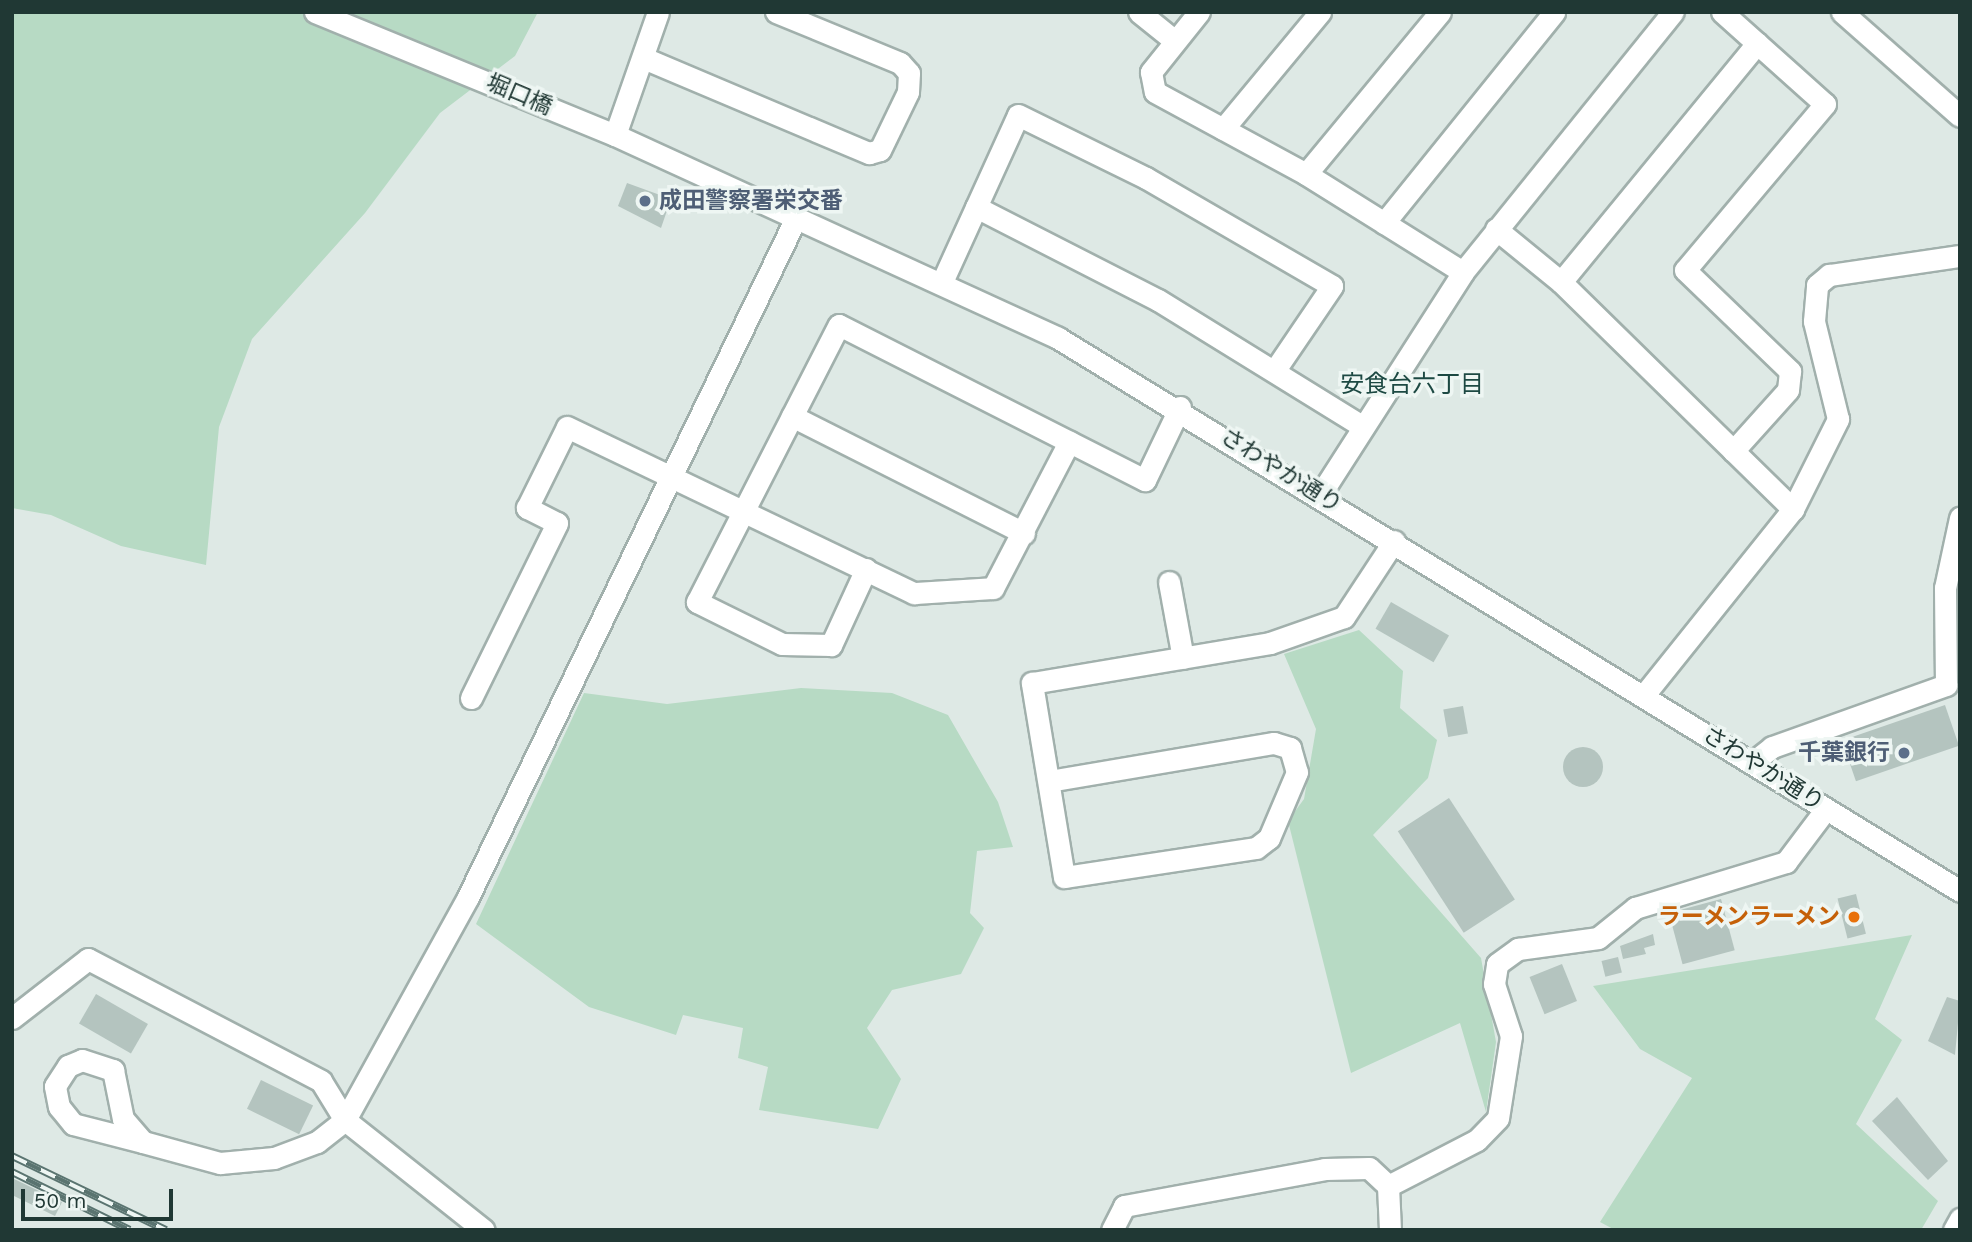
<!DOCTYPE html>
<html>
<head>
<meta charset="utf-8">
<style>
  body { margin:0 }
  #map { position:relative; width:1972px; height:1242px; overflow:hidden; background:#dee9e5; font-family:"Work Sans","Noto Sans JP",sans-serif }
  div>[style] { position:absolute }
  .green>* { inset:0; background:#b7dac4 }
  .building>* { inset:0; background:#b4c4bf; transform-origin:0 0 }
  .round { border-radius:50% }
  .roads { filter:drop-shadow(2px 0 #a1b0ac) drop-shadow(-2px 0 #a1b0ac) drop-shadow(0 2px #a1b0ac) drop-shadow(0 -2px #a1b0ac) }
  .minor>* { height:21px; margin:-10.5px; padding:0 10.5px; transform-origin:10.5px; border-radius:10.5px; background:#fff }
  .tertiary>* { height:21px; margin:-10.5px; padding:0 10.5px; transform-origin:10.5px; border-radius:10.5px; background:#fff }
  .rail>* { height:8px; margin-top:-4px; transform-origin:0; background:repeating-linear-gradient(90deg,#eef6f3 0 16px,#5a7470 0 32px); box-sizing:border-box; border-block:2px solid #5a7470 }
  .dots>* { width:19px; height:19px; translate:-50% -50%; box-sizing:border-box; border:4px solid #eef6f3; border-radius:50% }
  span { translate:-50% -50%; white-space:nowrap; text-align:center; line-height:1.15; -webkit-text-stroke:7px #eef6f3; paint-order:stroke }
  .street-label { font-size:23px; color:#203834 }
  .service-label { font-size:23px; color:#4e5e75; font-weight:700 }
  .left { translate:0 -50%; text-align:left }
  .right { translate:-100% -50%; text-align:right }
  .food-label { font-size:23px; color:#c56008; font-weight:700 }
  .neighbourhood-label { font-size:24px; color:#1d4943 }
  .frame { position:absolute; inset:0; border:14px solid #203834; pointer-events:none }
  .scale { position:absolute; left:21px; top:1189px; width:152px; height:32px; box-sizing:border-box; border:4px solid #203834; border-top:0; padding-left:9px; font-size:21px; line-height:24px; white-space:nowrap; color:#203834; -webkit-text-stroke:5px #eef6f3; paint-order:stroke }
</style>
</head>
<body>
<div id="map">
  <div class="green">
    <i style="clip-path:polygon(12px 12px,538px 12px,515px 56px,440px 113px,365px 213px,252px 339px,219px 427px,206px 565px,121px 546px,51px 515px,12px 508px)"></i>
    <i style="clip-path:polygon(1359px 630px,1403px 671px,1400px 708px,1437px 740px,1428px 778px,1373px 835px,1481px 958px,1496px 1042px,1486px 1112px,1460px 1023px,1351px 1073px,1288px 821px,1304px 799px,1316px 729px,1284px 654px)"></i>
    <i style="clip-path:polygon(801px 688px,892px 693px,948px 715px,998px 802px,1013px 847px,977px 851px,970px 913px,984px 928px,961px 974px,892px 990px,867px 1028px,901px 1079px,878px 1129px,759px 1110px,768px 1067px,738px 1058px,743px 1028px,683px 1015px,676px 1035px,589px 1007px,476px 924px,584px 693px,667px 704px)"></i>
    <i style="clip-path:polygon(1912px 935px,1875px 1019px,1902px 1040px,1856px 1124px,1938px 1201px,1921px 1230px,1615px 1230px,1600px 1222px,1692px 1078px,1640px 1049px,1593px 986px)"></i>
  </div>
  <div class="building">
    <i style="clip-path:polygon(627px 183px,671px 199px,661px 228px,618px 206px)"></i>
    <i style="left:1391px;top:602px;width:67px;height:31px;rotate:30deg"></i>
    <i style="left:1945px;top:705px;width:43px;height:109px;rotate:71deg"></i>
    <i style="left:1463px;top:706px;width:28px;height:20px;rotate:80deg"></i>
    <i class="round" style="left:1563px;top:747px;width:40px;height:40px"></i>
    <i style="left:1449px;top:798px;width:121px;height:61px;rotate:57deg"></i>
    <i style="left:1856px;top:894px;width:41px;height:19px;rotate:76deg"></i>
    <i style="left:1721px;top:899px;width:53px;height:54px;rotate:75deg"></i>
    <i style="clip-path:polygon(1653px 934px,1655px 945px,1644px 948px,1646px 954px,1623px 959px,1620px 946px)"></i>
    <i style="left:1618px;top:957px;width:16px;height:17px;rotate:76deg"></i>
    <i style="left:1562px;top:964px;width:40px;height:35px;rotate:68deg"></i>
    <i style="left:96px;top:994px;width:60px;height:34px;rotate:30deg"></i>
    <i style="clip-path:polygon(1947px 997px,1960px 1001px,1955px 1055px,1928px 1041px)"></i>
    <i style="left:261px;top:1080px;width:58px;height:32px;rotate:26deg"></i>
    <i style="clip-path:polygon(1897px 1097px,1948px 1161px,1928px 1180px,1872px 1121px)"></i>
    <i style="clip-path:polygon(12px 1178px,62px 1202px,55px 1216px,12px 1195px)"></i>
  </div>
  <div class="roads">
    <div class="minor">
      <i style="left:1139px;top:12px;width:46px;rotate:38.9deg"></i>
      <i style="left:1199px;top:12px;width:77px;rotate:128.7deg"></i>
      <i style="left:1151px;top:72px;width:20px;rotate:79deg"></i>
      <i style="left:1155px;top:92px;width:172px;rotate:28.5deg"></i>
      <i style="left:1306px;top:174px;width:185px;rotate:32deg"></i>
      <i style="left:1722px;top:12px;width:138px;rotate:41.8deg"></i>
      <i style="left:1825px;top:104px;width:217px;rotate:130.1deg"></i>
      <i style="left:1685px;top:270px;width:146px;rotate:43.9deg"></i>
      <i style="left:1790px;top:371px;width:19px;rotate:96deg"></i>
      <i style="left:1788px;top:390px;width:82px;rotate:132deg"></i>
      <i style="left:646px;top:59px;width:242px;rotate:22.9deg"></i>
      <i style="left:869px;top:153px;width:11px;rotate:-15deg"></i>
      <i style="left:880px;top:150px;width:64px;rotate:-64.2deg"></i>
      <i style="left:908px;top:92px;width:19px;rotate:-87deg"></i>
      <i style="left:909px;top:73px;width:13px;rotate:-132deg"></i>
      <i style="left:900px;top:63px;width:134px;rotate:-157.6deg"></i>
      <i style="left:1223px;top:129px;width:152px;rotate:-50.3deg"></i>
      <i style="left:615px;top:135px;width:130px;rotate:-70.7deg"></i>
      <i style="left:1306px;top:174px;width:210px;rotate:-50.4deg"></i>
      <i style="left:976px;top:207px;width:204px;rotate:27.1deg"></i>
      <i style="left:1158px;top:300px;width:238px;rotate:31.7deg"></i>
      <i style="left:1384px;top:223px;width:271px;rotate:-51.1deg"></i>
      <i style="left:1496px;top:229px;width:84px;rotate:39.2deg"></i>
      <i style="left:1561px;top:282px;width:325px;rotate:44.4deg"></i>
      <i style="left:942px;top:282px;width:183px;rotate:-65.5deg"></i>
      <i style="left:1018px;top:115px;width:143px;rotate:26.2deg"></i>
      <i style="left:1146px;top:178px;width:215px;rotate:30.1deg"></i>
      <i style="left:1332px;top:286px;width:102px;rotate:124.2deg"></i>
      <i style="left:1561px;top:282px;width:309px;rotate:-50.6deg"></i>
      <i style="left:792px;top:416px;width:260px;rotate:26.8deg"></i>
      <i style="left:1320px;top:495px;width:265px;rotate:-57.3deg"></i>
      <i style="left:1463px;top:272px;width:334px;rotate:-51.1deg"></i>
      <i style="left:866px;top:569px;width:84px;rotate:114.7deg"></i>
      <i style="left:831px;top:645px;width:49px;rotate:-178.8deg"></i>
      <i style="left:782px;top:644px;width:95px;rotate:-153.7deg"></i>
      <i style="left:697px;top:602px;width:311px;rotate:-62.9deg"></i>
      <i style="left:839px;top:325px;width:343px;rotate:26.9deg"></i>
      <i style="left:1145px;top:480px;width:81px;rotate:-64.4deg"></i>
      <i style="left:1169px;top:582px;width:77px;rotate:79.6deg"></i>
      <i style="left:1644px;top:695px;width:238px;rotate:-51.3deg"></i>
      <i style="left:1793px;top:509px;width:101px;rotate:-63.4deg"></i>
      <i style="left:1838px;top:419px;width:101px;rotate:-103.8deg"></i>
      <i style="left:1814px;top:321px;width:36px;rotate:-85deg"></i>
      <i style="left:1817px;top:285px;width:16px;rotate:-40deg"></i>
      <i style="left:1829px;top:275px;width:132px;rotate:-8.3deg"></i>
      <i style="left:471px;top:698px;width:195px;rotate:-63.8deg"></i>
      <i style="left:557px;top:523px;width:34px;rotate:-153deg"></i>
      <i style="left:527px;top:508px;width:90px;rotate:-63.7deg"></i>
      <i style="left:567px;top:427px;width:385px;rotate:25.6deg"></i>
      <i style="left:914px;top:593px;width:79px;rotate:-3.6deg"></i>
      <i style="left:993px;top:588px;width:165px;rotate:-62.5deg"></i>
      <i style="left:1753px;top:762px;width:24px;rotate:-38deg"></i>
      <i style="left:1772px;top:747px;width:185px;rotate:-19.6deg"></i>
      <i style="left:1946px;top:685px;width:97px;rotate:-90.6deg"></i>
      <i style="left:1945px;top:588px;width:72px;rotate:-77.9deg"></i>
      <i style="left:1049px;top:781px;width:228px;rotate:-9.6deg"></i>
      <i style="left:1274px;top:743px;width:17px;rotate:17deg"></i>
      <i style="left:1290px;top:748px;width:25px;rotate:74deg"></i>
      <i style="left:1297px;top:772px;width:72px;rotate:113deg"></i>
      <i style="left:1269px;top:838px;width:16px;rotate:142deg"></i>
      <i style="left:1256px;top:848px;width:194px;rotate:171.4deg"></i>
      <i style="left:1064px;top:877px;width:197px;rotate:-99.4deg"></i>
      <i style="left:1032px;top:683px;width:241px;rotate:-9.5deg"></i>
      <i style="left:1270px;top:643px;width:78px;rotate:-19.4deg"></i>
      <i style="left:1344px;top:617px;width:91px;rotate:-56.7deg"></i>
      <i style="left:12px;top:1018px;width:96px;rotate:-37.8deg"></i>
      <i style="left:88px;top:959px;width:263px;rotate:27.6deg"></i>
      <i style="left:321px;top:1081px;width:46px;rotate:58.4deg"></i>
      <i style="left:345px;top:1120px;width:177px;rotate:38.4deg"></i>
      <i style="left:1112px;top:1230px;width:27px;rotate:-63deg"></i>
      <i style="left:1124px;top:1206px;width:204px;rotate:-10.4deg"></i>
      <i style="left:1325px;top:1169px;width:44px;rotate:-1.3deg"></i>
      <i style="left:1369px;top:1168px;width:26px;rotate:43deg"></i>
      <i style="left:1390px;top:1230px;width:44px;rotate:-92.6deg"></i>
      <i style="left:1388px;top:1186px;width:100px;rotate:-27.3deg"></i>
      <i style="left:1477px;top:1140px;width:30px;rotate:-46deg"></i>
      <i style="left:1498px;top:1118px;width:83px;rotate:-81deg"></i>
      <i style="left:1511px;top:1036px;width:55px;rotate:-108.1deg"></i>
      <i style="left:1494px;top:984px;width:20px;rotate:-81deg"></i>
      <i style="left:1497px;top:964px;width:26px;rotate:-36deg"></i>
      <i style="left:1518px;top:949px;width:81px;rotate:-7.8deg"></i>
      <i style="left:1598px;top:938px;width:48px;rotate:-39deg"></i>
      <i style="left:1635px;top:908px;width:158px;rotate:-16.9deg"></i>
      <i style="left:1786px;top:862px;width:66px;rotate:-53deg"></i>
    </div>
    <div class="tertiary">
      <i style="left:315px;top:12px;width:324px;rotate:22.3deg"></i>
      <i style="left:615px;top:135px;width:487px;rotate:24.6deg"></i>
      <i style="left:1058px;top:338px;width:1058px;rotate:31.51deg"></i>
      <i style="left:1842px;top:12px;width:157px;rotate:41.4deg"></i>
      <i style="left:82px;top:1060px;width:33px;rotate:18deg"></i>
      <i style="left:113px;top:1070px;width:50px;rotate:78.5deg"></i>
      <i style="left:123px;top:1119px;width:30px;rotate:49deg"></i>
      <i style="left:143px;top:1142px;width:72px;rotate:-165.6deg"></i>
      <i style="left:73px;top:1124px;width:22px;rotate:-129deg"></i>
      <i style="left:59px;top:1107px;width:21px;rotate:-101deg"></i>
      <i style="left:55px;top:1086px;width:24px;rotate:-57deg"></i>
      <i style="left:68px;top:1066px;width:15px;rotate:-23deg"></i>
      <i style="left:143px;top:1142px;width:80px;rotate:15.3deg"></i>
      <i style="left:220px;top:1163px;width:54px;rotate:-5.3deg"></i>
      <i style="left:274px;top:1158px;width:46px;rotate:-20.4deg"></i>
      <i style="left:317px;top:1142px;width:36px;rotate:-38deg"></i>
      <i style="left:345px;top:1120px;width:255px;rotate:-61.1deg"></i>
      <i style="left:468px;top:897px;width:754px;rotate:-64.22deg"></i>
      <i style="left:1954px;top:1230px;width:13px;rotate:-61deg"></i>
    </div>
  </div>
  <div class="rail">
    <i style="left:12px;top:1156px;width:171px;rotate:25.7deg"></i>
    <i style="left:12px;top:1172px;width:131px;rotate:26.2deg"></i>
  </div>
  <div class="dots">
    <i style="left:645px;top:201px;background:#5c6f8a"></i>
    <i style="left:1904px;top:753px;background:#5c6f8a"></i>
    <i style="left:1854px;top:917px;background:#e8710a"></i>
  </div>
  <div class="street-label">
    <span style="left:519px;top:95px;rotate:23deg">堀口橋</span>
    <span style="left:1281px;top:471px;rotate:32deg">さわやか通り</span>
    <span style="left:1763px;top:769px;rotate:32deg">さわやか通り</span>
  </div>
  <div class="service-label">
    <span class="left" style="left:659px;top:201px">成田警察署栄交番</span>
    <span class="right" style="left:1890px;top:753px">千葉銀行</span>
  </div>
  <div class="food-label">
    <span class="right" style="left:1840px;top:917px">ラーメンラーメン</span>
  </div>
  <div class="neighbourhood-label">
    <span style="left:1412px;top:385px">安食台六丁目</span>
  </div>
  <div class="frame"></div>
  <div class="scale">50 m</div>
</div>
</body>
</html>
